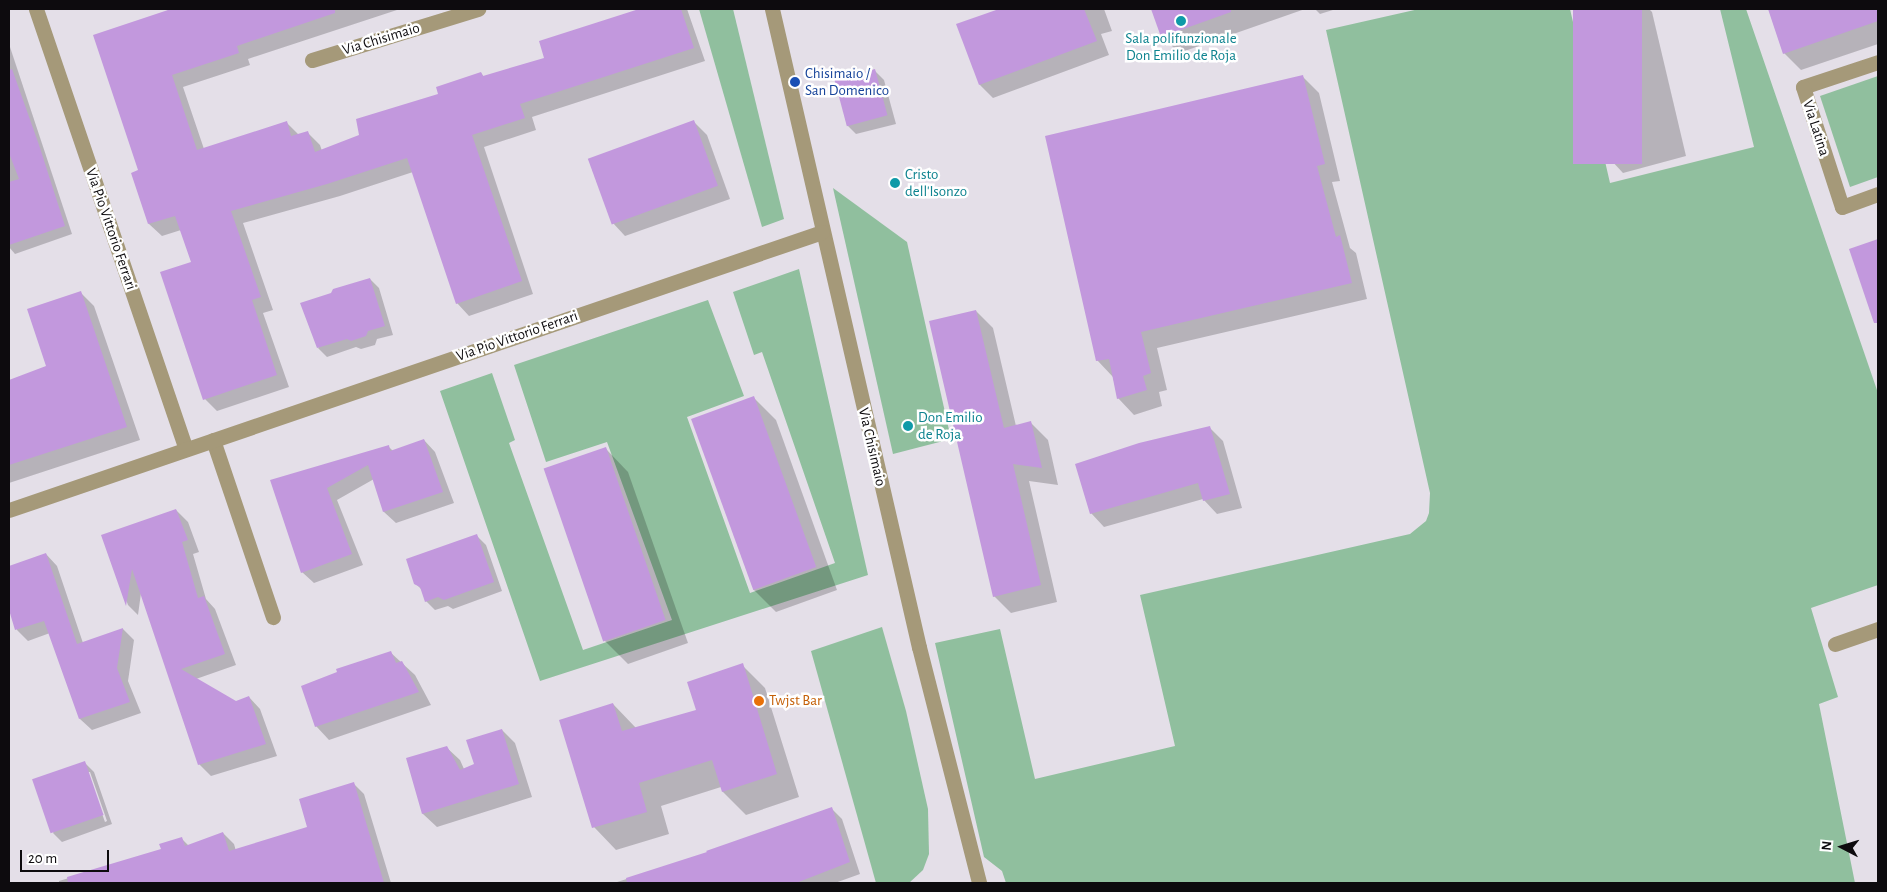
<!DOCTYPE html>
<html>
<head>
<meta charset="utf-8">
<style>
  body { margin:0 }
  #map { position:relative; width:1887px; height:892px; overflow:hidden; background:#e4dfe8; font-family:"Alegreya Sans",sans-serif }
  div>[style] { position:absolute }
  .green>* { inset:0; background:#90bf9e }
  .shadow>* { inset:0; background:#0003 }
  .building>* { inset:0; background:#c298dd; transform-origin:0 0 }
  .minor>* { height:15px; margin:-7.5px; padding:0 7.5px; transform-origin:7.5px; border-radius:7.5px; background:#a59979 }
  .dots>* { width:14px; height:14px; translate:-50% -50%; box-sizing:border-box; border:2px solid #fff; border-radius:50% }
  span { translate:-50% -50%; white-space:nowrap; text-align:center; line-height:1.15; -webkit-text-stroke:5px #fff; paint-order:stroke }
  .culture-label { font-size:15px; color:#0d838f }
  .left { translate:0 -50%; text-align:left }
  .street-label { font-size:15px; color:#0d0b0e }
  .transit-label { font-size:15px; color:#164399 }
  .food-label { font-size:15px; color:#c56008 }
  .frame { position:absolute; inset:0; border:10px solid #0d0b0e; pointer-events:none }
  .north { position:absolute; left:1817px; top:822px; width:50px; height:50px; -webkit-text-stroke:4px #fff; paint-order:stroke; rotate:275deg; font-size:14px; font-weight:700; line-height:20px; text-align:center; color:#0d0b0e }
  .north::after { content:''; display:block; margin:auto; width:18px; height:22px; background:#0d0b0e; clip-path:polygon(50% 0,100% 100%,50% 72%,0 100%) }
  .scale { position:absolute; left:20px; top:850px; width:89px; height:22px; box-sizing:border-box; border:2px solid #0d0b0e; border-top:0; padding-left:6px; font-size:15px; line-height:18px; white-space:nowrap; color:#0d0b0e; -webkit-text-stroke:4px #fff; paint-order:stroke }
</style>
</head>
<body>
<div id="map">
  <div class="green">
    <i style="clip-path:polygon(699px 9px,733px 9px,784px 219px,762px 227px)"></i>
    <i style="clip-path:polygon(1419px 9px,1570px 9px,1610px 183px,1754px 147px,1720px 9px,1746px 9px,1878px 393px,1878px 585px,1811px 608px,1838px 697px,1819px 704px,1855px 883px,1006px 883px,1002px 871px,984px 857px,935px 643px,1000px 629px,1035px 779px,1175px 746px,1140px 595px,1410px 534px,1426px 521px,1429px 513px,1430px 493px,1326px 30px)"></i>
    <i style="clip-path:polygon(1878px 76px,1878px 177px,1850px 187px,1820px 96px)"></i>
    <i style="clip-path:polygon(833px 188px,907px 242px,951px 439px,893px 454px)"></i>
    <i style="clip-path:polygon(799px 269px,868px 575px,540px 681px,440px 391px,492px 373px,515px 440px,509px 443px,583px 650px,672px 620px,607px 442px,546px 462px,514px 365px,708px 300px,744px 396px,687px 417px,750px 593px,835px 563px,762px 352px,754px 355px,733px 292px)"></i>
    <i style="clip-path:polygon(882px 627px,906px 711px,928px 809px,929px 854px,923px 870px,909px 883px,876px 883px,811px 651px)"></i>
  </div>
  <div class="shadow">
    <i style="clip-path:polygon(168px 9px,400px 9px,248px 59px,250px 65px,183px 87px,204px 149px,286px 122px,299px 135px,308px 133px,320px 145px,322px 151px,361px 136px,481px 73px,484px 77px,546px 59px,540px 42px,643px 9px,687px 9px,705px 61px,532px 117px,536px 130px,484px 147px,533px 294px,469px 316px,457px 303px,413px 172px,340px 196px,243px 223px,273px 310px,263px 313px,289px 387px,217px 411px,205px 399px,192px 263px,181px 230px,162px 236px,149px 224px,140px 171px)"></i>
    <i style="clip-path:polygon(1003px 9px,1104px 9px,1112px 31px,1101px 34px,1109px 55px,993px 98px,980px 85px,958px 25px)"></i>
    <i style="clip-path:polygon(1153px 9px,1305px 9px,1179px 53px,1162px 36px)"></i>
    <i style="clip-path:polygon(1315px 9px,1336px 9px,1320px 14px)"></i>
    <i style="clip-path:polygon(1589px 9px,1649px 9px,1652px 12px,1686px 156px,1623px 173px,1610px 159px,1575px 12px)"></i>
    <i style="clip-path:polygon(1769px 9px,1878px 9px,1878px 44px,1801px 70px,1784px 53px)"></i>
    <i style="clip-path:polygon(9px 44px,72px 234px,15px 254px,9px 247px)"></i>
    <i style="clip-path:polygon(875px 71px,884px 80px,896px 124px,856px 134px,847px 125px,836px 80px)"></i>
    <i style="clip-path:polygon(1303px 77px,1319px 93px,1340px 181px,1332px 182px,1350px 248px,1356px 253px,1367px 299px,1157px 348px,1167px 390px,1159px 392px,1162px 406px,1134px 415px,1118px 398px,1113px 377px,1097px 360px)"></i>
    <i style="clip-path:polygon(694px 122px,707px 135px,730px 199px,625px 236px,612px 222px)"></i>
    <i style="clip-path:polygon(1878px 240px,1878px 308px,1866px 295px,1850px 250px)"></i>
    <i style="clip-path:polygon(370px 279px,379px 288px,393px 335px,377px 339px,375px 345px,361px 349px,356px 347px,327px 357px,318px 348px)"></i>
    <i style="clip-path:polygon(80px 292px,94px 306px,140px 440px,9px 483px,9px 381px,48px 367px)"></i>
    <i style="clip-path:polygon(976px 311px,993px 328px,1016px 426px,1031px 423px,1048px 440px,1058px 485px,1029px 481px,1057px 602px,1011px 613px,994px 596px)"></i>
    <i style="clip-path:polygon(754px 398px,776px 420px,837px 590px,776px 612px,753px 589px)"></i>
    <i style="clip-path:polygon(1209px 427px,1223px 441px,1242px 508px,1217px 514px,1203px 499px,1104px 527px,1091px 513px)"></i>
    <i style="clip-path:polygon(424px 440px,435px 452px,454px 503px,396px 523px,384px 512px,374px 479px,337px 500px,363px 565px,314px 583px,302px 572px,272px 481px,388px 446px,393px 451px)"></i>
    <i style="clip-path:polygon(606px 449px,628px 472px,688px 643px,628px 664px,605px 641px)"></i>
    <i style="clip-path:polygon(176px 510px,188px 522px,199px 552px,193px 554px,206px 599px,215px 609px,236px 665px,196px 679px,236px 702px,249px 697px,260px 709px,277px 756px,211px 776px,199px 764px,141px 593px,138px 615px,128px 605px,102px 536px)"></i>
    <i style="clip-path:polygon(477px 536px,486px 545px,502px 591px,453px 609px,448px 606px,435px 610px,426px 601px,423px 591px,415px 583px)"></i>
    <i style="clip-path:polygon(46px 554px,57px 566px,83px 643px,123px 629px,134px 640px,128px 681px,141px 713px,92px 730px,80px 719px,50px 633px,28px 641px,17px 630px,9px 607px,9px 567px)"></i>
    <i style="clip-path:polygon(390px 652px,415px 675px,431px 705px,329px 740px,316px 726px)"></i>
    <i style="clip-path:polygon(742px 665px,765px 688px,799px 797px,746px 815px,723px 792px,721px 787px,661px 806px,669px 834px,616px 850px,594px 827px,613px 704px,636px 728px,698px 711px)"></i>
    <i style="clip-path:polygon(502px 730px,515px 743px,532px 797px,437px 827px,423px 814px,407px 759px,446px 747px,460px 760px,464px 769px,475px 765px)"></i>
    <i style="clip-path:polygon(evenodd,85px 763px,94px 772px,112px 824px,62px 842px,53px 833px,85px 763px,87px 772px,90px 772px,107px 821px,105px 822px,87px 772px)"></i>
    <i style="clip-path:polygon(353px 783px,364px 794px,391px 883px,59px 883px,59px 881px,162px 850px,182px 839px,189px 846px,223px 833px,234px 844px,236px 851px,309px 828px)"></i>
    <i style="clip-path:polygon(831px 808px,842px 819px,860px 874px,835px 883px,614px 883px,708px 853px)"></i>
  </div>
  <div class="building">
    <i style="clip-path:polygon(171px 9px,335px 9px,335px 13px,237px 46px,239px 53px,172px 75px,197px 150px,287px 121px,291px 136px,308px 131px,315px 152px,359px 135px,356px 119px,438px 94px,436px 87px,481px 72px,483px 76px,544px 58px,539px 41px,639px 9px,681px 9px,694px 48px,520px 104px,525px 118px,472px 135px,522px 281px,456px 304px,407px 158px,327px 184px,231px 211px,261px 297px,252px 300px,277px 375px,203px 400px,160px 272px,191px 262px,175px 216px,148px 224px,131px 173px,138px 170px,93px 35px)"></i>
    <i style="clip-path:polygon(999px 9px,1084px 9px,1097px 41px,979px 85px,956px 24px)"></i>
    <i style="clip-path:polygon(1151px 9px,1231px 9px,1231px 12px,1161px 37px)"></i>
    <i style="left:1573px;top:9px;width:69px;height:155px"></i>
    <i style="clip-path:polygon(1768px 9px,1878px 9px,1878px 21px,1783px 54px)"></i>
    <i style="clip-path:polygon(12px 69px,39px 145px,65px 226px,9px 245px,9px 182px,19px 179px,9px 153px,9px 70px)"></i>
    <i style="left:875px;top:69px;width:48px;height:42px;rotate:75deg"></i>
    <i style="clip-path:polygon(1303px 75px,1325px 164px,1317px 166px,1336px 237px,1340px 235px,1352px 283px,1141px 332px,1151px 373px,1143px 376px,1147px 390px,1117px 399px,1109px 359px,1096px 361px,1045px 136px)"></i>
    <i style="left:694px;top:120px;width:70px;height:113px;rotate:70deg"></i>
    <i style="clip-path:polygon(1878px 239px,1878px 323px,1874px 323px,1849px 249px)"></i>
    <i style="clip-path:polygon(370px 278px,385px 326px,368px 331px,366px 336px,351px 341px,347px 339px,317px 348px,300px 303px,331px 293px,333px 289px)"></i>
    <i style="clip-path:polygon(81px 291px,127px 427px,9px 465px,9px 380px,46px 366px,27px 309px)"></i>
    <i style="clip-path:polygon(976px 310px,1004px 428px,1031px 421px,1042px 468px,1013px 464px,1041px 585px,993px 597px,929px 321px)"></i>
    <i style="left:754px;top:396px;width:182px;height:67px;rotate:70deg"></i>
    <i style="clip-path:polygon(1210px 426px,1230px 494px,1203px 501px,1198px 483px,1090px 514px,1075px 464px,1139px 443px)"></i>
    <i style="clip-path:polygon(424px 439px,443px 492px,383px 512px,368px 465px,327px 488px,352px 554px,301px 573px,270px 480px,389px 445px,390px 451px)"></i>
    <i style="left:606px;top:447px;width:183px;height:66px;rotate:71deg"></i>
    <i style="clip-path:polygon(176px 509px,188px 540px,182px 542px,198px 598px,204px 596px,225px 654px,181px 669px,236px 701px,249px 696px,266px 744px,198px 765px,132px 569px,126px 606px,101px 535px)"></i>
    <i style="clip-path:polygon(477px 534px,494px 582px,444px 600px,438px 597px,425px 602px,420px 587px,414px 584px,406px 559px)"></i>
    <i style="clip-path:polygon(46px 553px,77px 644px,123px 628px,117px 668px,130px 702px,79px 719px,44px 621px,15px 630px,9px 610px,9px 566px)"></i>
    <i style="clip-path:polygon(391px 651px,396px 663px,402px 661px,419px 692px,315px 727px,301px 686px,337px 672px,336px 669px)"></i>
    <i style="clip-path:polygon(743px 663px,777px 774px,722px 792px,712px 760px,639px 783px,647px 812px,592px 828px,559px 720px,613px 703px,622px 731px,696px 710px,687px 682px)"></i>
    <i style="clip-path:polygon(502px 729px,519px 784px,422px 814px,406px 758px,447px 746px,460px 770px,474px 764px,466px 740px)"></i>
    <i style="left:85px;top:761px;width:57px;height:56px;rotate:71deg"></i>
    <i style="clip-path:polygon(354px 782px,384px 883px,68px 883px,67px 877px,161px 849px,159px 844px,182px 837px,185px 846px,223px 832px,229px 851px,307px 827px,299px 799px)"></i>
    <i style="clip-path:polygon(832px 807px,850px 862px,796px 883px,627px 883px,626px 878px,707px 852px,706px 851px)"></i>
  </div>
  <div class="minor">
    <i style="left:36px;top:9px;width:465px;rotate:71.2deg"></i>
    <i style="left:772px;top:9px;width:655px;rotate:77.03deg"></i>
    <i style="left:919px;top:647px;width:244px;rotate:75.7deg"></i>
    <i style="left:312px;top:60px;width:174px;rotate:-17.1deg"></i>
    <i style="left:1878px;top:62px;width:79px;rotate:161.6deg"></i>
    <i style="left:1803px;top:87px;width:126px;rotate:72deg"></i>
    <i style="left:1842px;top:207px;width:38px;rotate:-20deg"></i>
    <i style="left:213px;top:440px;width:187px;rotate:71.3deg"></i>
    <i style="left:9px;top:510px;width:859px;rotate:-18.88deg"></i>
    <i style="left:1835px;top:644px;width:46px;rotate:-19.2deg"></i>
  </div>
  <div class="dots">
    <i style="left:1181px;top:21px;background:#0f9aa8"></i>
    <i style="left:795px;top:82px;background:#1a4fb4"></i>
    <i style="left:895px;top:183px;background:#0f9aa8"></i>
    <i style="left:908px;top:426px;background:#0f9aa8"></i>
    <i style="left:759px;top:701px;background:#e8710a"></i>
  </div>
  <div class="culture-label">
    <span style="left:1181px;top:47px">Sala polifunzionale<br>Don Emilio de Roja</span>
    <span class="left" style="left:905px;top:183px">Cristo<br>dell'Isonzo</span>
    <span class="left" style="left:918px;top:426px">Don Emilio<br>de Roja</span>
  </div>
  <div class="street-label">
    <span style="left:381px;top:39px;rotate:-17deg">Via Chisimaio</span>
    <span style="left:1816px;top:128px;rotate:72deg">Via Latina</span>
    <span style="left:111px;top:229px;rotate:71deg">Via Pio Vittorio Ferrari</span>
    <span style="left:517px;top:336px;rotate:-19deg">Via Pio Vittorio Ferrari</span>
    <span style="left:872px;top:447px;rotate:77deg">Via Chisimaio</span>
  </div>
  <div class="transit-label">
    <span class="left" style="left:805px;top:82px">Chisimaio /<br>San Domenico</span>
  </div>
  <div class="food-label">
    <span class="left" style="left:769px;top:701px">Twjst Bar</span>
  </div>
  <div class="frame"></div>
  <div class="north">N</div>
  <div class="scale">20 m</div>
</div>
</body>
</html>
